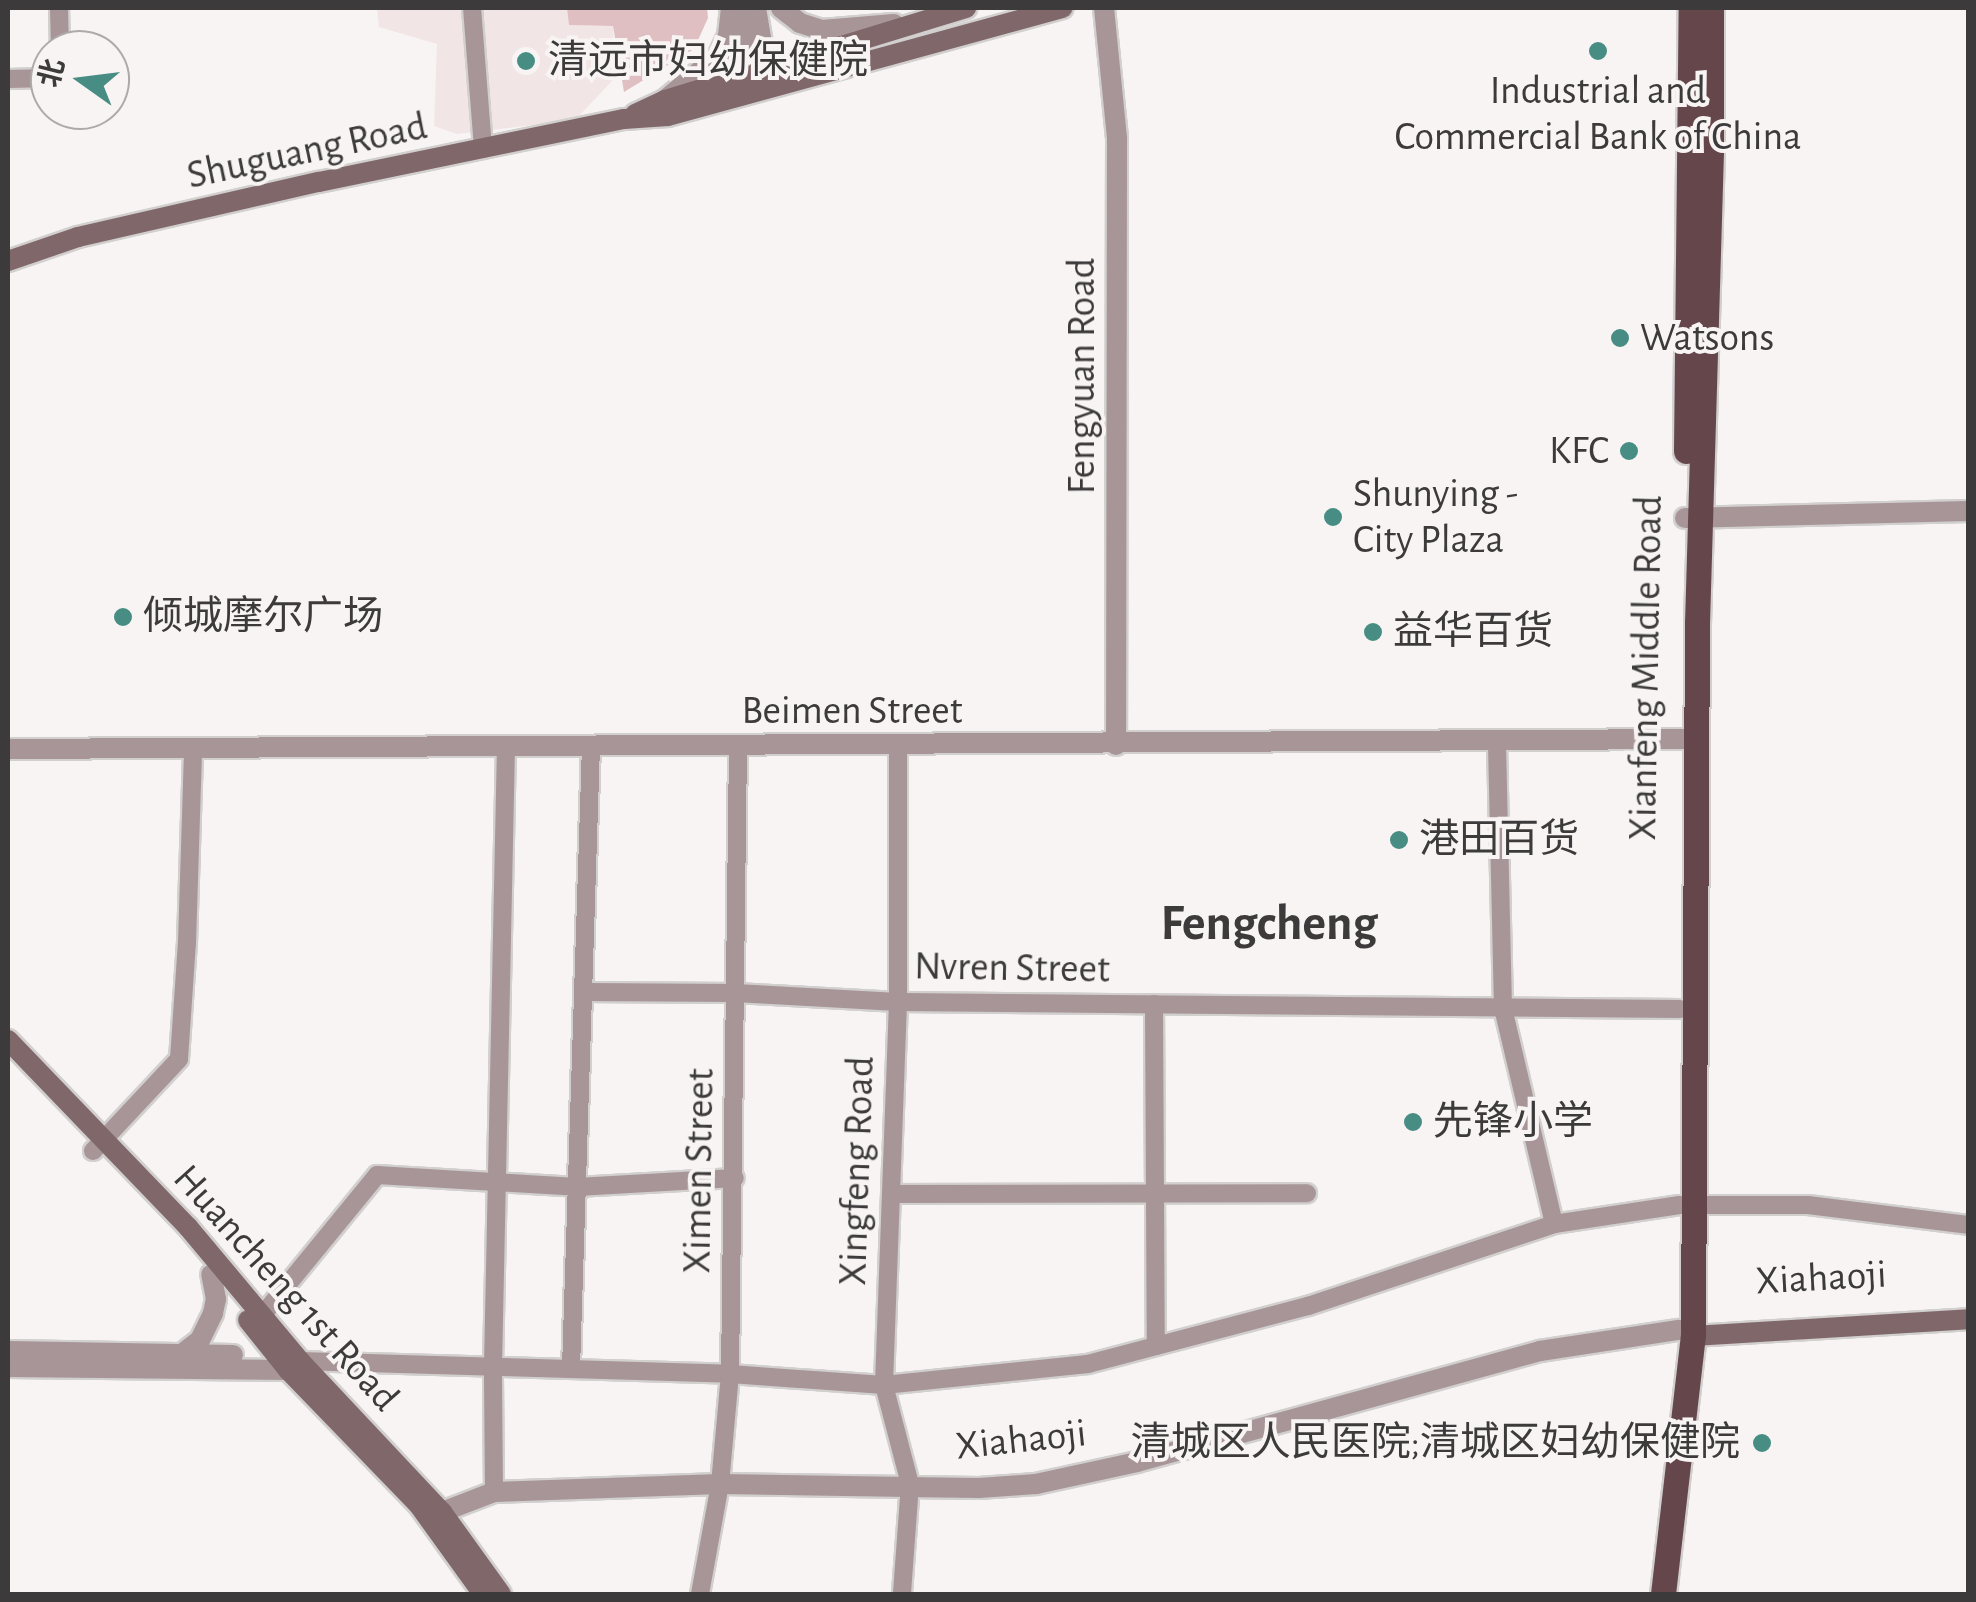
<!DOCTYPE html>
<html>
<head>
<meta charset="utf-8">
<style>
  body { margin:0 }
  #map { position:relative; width:1976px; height:1602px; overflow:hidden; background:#f8f4f4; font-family:"Alegreya Sans","Noto Sans SC",sans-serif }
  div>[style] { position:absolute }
  .built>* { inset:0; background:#f1e5e6 }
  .green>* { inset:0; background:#e0bfc3 }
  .roads { filter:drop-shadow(2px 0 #d2cfcf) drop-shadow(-2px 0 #d2cfcf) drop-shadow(0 2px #d2cfcf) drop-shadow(0 -2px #d2cfcf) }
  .minor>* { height:18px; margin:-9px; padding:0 9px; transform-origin:9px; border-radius:9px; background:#a79597 }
  .tertiary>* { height:20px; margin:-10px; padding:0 10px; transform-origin:10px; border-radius:10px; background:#a79597 }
  .secondary>* { height:20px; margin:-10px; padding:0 10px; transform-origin:10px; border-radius:10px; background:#80676a }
  .primary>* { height:25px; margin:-12.5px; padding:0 12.5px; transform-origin:12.5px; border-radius:12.5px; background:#65474b }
  .dots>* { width:28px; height:28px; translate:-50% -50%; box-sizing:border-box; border:5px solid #f8f4f4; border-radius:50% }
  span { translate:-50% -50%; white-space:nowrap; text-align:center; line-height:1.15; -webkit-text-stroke:8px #f8f4f4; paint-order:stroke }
  .poi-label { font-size:40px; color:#3c3a3b }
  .left { translate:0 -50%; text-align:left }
  .right { translate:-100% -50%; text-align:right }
  .street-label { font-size:40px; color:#3c3a3b }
  .district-label { font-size:50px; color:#3c3a3b; font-weight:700 }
  .frame { position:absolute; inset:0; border:10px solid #3c3a3b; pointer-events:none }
  .north { position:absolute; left:30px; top:30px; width:100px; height:100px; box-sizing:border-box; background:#f8f4f4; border:2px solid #adaaaa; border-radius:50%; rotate:284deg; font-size:28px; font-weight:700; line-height:40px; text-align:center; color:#3c3a3b }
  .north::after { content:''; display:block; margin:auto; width:35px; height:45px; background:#478d83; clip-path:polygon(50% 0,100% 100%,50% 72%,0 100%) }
</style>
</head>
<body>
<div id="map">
  <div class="built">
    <i style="clip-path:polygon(377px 8px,568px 8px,569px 25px,613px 26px,615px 78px,575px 120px,457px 134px,434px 126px,437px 44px,379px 27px)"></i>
  </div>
  <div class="green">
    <i style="clip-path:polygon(567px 8px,707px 8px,708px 18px,694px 49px,624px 92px,613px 26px,569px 25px)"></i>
  </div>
  <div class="roads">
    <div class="minor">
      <i style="left:59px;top:8px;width:42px;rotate:88.6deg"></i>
      <i style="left:472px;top:8px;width:141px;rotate:85.5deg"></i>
      <i style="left:8px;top:79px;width:42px;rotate:-1.4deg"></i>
      <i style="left:1497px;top:744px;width:264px;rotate:88.7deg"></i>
      <i style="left:1503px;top:1008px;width:222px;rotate:76.7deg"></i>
      <i style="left:898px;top:746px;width:256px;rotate:90deg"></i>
      <i style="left:898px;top:1002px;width:383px;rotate:92.1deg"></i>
      <i style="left:884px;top:1385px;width:102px;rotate:75.3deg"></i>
      <i style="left:910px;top:1484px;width:110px;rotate:94.2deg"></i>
      <i style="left:583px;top:992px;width:153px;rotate:0.4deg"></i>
      <i style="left:736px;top:993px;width:162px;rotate:3.2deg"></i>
      <i style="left:898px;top:1002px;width:782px;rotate:0.51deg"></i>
      <i style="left:1154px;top:1004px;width:342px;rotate:89.7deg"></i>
      <i style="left:93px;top:1151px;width:126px;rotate:-46.9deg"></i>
      <i style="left:179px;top:1059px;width:116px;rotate:-86.1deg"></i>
      <i style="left:187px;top:943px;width:195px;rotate:-88.2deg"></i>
      <i style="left:891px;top:1194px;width:416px;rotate:-0.1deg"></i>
      <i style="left:256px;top:1323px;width:191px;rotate:-50.7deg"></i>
      <i style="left:377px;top:1175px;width:200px;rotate:3.4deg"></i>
      <i style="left:577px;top:1187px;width:158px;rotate:-3.3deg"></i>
      <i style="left:300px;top:1361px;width:430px;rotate:1.7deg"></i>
      <i style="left:730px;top:1374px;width:154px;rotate:4.1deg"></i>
      <i style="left:884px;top:1385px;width:205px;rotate:-5.9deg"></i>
      <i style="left:1088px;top:1364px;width:228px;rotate:-14.8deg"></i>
      <i style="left:1308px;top:1306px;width:259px;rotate:-18.4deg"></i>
      <i style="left:1554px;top:1224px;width:127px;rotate:-8.6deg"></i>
      <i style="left:1680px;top:1205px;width:128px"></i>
      <i style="left:1808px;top:1205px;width:161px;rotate:7.1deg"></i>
      <i style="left:571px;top:1368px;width:621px;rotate:-88.16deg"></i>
      <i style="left:494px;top:1492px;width:126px;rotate:-90.5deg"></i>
      <i style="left:493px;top:1366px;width:619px;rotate:-88.8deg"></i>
      <i style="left:700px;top:1594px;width:112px;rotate:-79.7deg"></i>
      <i style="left:720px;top:1484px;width:110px;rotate:-84.8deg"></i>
      <i style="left:730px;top:1374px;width:628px;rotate:-89.27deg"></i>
    </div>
    <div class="tertiary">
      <i style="left:740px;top:8px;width:82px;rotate:80.9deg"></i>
      <i style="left:756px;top:8px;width:78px;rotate:80.4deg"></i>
      <i style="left:781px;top:8px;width:24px;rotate:38deg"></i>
      <i style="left:800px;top:23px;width:23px;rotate:18deg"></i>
      <i style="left:822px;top:30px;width:72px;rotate:-4.8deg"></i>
      <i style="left:1104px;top:8px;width:132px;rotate:84.3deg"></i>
      <i style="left:1117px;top:139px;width:606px;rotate:90.09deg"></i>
      <i style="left:665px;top:100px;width:70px;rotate:-39.8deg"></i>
      <i style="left:719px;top:55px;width:21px;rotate:-65deg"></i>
      <i style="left:728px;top:36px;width:28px;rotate:-84deg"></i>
      <i style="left:1685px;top:518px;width:283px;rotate:-1.4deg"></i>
      <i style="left:8px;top:749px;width:1688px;rotate:-0.34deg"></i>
      <i style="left:8px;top:1351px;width:225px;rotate:1deg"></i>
      <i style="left:182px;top:1354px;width:23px;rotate:-38deg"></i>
      <i style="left:200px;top:1340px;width:30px;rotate:-64deg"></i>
      <i style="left:213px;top:1313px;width:14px;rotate:-78deg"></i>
      <i style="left:216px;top:1299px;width:25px;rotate:-101deg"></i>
      <i style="left:8px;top:1367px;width:280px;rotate:0.6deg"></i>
      <i style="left:288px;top:1370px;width:13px;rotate:-39deg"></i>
      <i style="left:425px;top:1506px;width:18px;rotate:19deg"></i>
      <i style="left:442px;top:1512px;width:56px;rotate:-21deg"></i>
      <i style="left:494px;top:1492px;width:226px;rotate:-2deg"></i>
      <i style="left:720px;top:1484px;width:259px;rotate:0.9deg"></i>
      <i style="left:979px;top:1488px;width:57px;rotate:-4deg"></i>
      <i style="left:1036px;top:1484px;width:103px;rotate:-12.3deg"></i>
      <i style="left:1137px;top:1462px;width:418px;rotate:-15.4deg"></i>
      <i style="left:1540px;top:1351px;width:140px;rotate:-8.7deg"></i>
    </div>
    <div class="secondary">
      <i style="left:635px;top:114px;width:33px;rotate:-25deg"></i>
      <i style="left:665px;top:100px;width:315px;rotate:-17deg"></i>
      <i style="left:8px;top:261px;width:74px;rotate:-18.9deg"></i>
      <i style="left:78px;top:237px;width:247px;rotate:-12.9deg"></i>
      <i style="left:319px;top:182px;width:311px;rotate:-11.7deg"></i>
      <i style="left:624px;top:119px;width:44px;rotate:-3.9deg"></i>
      <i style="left:668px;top:116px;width:409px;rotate:-15.3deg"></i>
      <i style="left:8px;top:1040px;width:260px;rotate:46.1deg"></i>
      <i style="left:188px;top:1227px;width:175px;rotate:50.1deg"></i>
      <i style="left:300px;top:1361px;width:207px;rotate:46.8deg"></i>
      <i style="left:442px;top:1512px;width:101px;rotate:54.3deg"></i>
      <i style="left:248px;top:1320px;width:64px;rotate:51.3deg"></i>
      <i style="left:288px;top:1370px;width:187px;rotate:45.9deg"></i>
      <i style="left:418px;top:1504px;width:111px;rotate:54.2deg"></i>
      <i style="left:1693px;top:1336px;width:276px;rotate:-3.5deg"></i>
    </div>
    <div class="primary">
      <i style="left:1686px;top:451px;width:443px;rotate:-89.4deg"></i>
      <i style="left:1663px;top:1594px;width:260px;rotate:-83.4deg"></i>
      <i style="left:1693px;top:1336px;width:713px;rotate:-89.68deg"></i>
      <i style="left:1697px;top:623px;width:472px;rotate:-88.3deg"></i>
      <i style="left:1711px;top:151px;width:143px;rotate:-90deg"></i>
    </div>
  </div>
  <div class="dots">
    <i style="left:1598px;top:51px;background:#478d83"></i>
    <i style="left:526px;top:61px;background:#478d83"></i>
    <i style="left:1620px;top:338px;background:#478d83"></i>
    <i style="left:1629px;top:451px;background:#478d83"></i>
    <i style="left:1333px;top:517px;background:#478d83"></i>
    <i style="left:123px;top:617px;background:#478d83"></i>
    <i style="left:1373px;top:632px;background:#478d83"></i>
    <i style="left:1399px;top:840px;background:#478d83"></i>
    <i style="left:1413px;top:1122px;background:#478d83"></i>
    <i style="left:1762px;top:1443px;background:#478d83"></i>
  </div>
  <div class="poi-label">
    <span class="left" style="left:548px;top:61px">清远市妇幼保健院</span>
    <span style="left:1598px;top:114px">Industrial and<br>Commercial Bank of China</span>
    <span class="left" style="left:1640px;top:338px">Watsons</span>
    <span class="right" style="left:1609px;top:451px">KFC</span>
    <span class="left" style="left:1353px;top:517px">Shunying -<br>City Plaza</span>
    <span class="left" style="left:143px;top:617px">倾城摩尔广场</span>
    <span class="left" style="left:1393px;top:632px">益华百货</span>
    <span class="left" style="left:1419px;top:840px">港田百货</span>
    <span class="left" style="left:1433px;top:1122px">先锋小学</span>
    <span class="right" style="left:1740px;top:1443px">清城区人民医院;清城区妇幼保健院</span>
  </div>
  <div class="street-label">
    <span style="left:307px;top:151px;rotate:-12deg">Shuguang Road</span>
    <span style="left:1082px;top:376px;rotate:-90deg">Fengyuan Road</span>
    <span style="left:1646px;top:668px;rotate:-89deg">Xianfeng Middle Road</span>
    <span style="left:852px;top:711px">Beimen Street</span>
    <span style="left:1012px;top:968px;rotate:1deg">Nvren Street</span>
    <span style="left:699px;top:1171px;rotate:-89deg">Ximen Street</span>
    <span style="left:857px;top:1171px;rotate:-88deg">Xingfeng Road</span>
    <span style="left:1821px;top:1278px;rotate:-3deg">Xiahaoji</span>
    <span style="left:286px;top:1288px;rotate:48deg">Huancheng 1st Road</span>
    <span style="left:1021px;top:1440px;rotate:-6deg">Xiahaoji</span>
  </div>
  <div class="district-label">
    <span style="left:1269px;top:925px">Fengcheng</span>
  </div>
  <div class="frame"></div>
  <div class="north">北</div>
</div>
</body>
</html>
